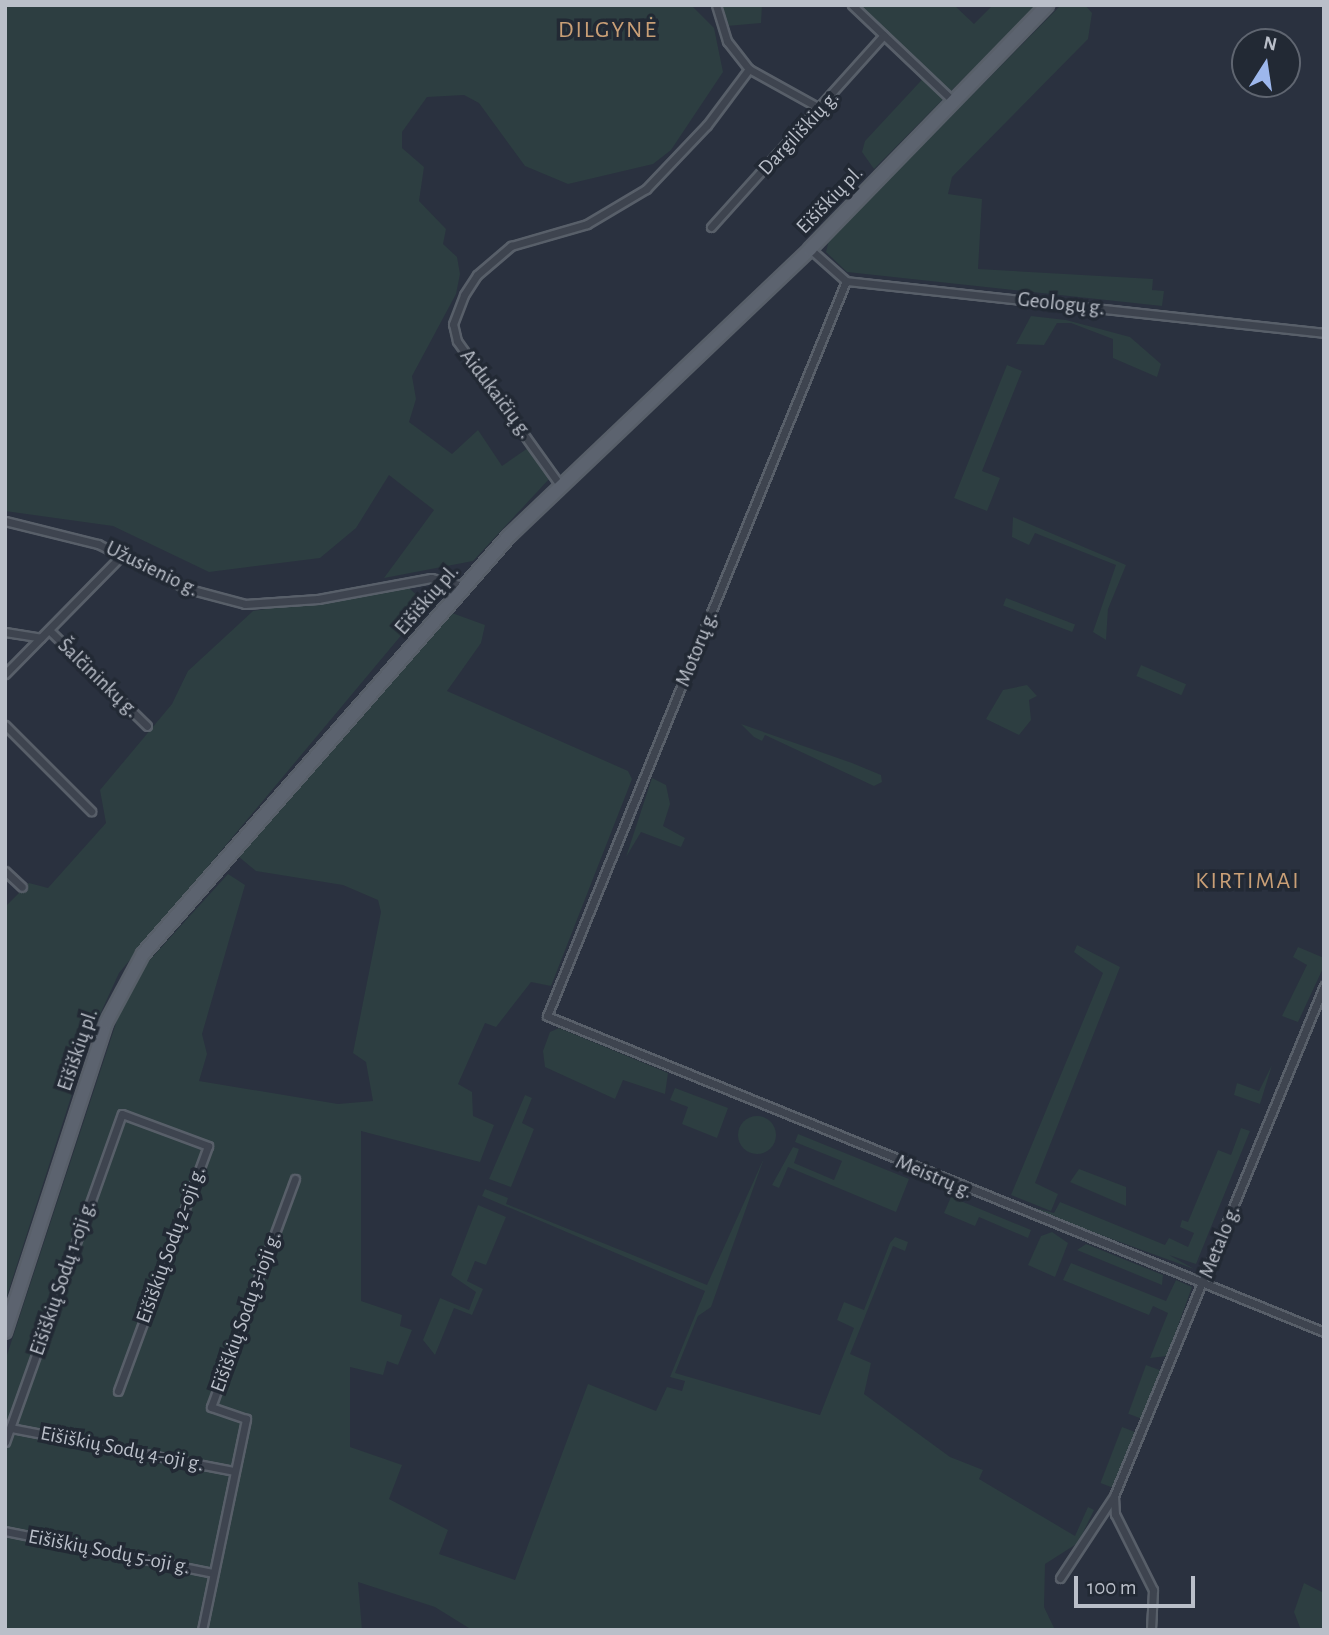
<!DOCTYPE html>
<html>
<head>
<meta charset="utf-8">
<style>
  body { margin:0 }
  #map { position:relative; width:1329px; height:1635px; overflow:hidden; background:#2a313f; font-family:"Alegreya Sans",sans-serif }
  div>[style] { position:absolute }
  .green>* { inset:0; background:#2d3e41; transform-origin:0 0 }
  .round { border-radius:50% }
  .roads { filter:drop-shadow(2px 0 #585f69) drop-shadow(-2px 0 #585f69) drop-shadow(0 2px #585f69) drop-shadow(0 -2px #585f69) }
  .street>* { height:7px; margin:-3.5px; padding:0 3.5px; transform-origin:3.5px; border-radius:3.5px; background:#3e444f }
  .primary>* { height:12px; margin:-6px; padding:0 6px; transform-origin:6px; border-radius:6px; background:#5c636f }
  span { translate:-50% -50%; white-space:nowrap; text-align:center; line-height:1.15; -webkit-text-stroke:7px #222934; paint-order:stroke }
  .street-label { font-size:21px; color:#babfc9 }
  .quarter-label { font-size:24px; color:#c99f76; letter-spacing:2px }
  .frame { position:absolute; inset:0; border:7px solid #babfc9; pointer-events:none }
  .north { position:absolute; left:1231px; top:28px; width:70px; height:70px; box-sizing:border-box; background:#222934; border:2px solid #5f6570; border-radius:50%; rotate:12deg; font-size:19px; font-weight:700; line-height:28px; text-align:center; color:#babfc9 }
  .north::after { content:''; display:block; margin:auto; width:24px; height:32px; background:#9db7ec; clip-path:polygon(50% 0,100% 100%,50% 72%,0 100%) }
  .scale { position:absolute; left:1074px; top:1576px; width:121px; height:32px; box-sizing:border-box; border:4px solid #babfc9; border-top:0; padding-left:9px; font-size:21px; line-height:24px; white-space:nowrap; color:#babfc9; -webkit-text-stroke:5px #222934; paint-order:stroke }
</style>
</head>
<body>
<div id="map">
  <div class="green">
    <i style="clip-path:polygon(5px 5px,691px 5px,714px 28px,723px 72px,671px 150px,653px 164px,568px 184px,525px 166px,479px 103px,464px 95px,427px 97px,402px 132px,402px 148px,424px 167px,419px 201px,446px 229px,443px 244px,457px 257px,460px 274px,456px 294px,412px 376px,416px 399px,409px 422px,452px 454px,478px 430px,502px 466px,528px 448px,550px 478px,473px 561px,384px 578px,434px 510px,389px 475px,356px 528px,320px 558px,209px 572px,113px 526px,5px 511px)"></i>
    <i style="clip-path:polygon(719px 5px,762px 5px,761px 23px,727px 26px)"></i>
    <i style="clip-path:polygon(858px 5px,954px 5px,974px 24px,993px 5px,1036px 5px,874px 169px,862px 152px,865px 141px,930px 71px)"></i>
    <i style="clip-path:polygon(1061px 5px,1085px 5px,1092px 13px,1088px 39px,952px 177px,948px 194px,982px 199px,978px 269px,1153px 279px,1152px 290px,1164px 291px,1162px 306px,847px 272px,826px 252px,829px 240px)"></i>
    <i style="clip-path:polygon(1031px 316px,1066px 320px,1130px 337px,1161px 364px,1157px 377px,1113px 358px,1113px 339px,1071px 323px,1057px 323px,1044px 345px,1016px 344px)"></i>
    <i style="clip-path:polygon(1007px 365px,1022px 371px,982px 471px,1000px 478px,987px 511px,954px 498px)"></i>
    <i style="clip-path:polygon(1013px 517px,1126px 565px,1108px 609px,1106px 640px,1093px 632px,1116px 565px,1035px 533px,1029px 545px,1012px 537px)"></i>
    <i style="clip-path:polygon(409px 588px,424px 602px,419px 614px,119px 973px,92px 1032px,5px 1302px,5px 907px,29px 883px,48px 888px,106px 823px,100px 790px,172px 704px,188px 671px,253px 611px)"></i>
    <i style="left:1006px;top:598px;width:74px;height:8px;rotate:21deg"></i>
    <i style="clip-path:polygon(452px 613px,485px 625px,481px 643px,447px 691px,628px 771px,632px 779px,551px 986px,531px 982px,496px 1027px,485px 1023px,458px 1084px,472px 1092px,473px 1116px,494px 1125px,480px 1162px,361px 1131px,361px 1301px,402px 1315px,400px 1326px,412px 1330px,398px 1365px,387px 1361px,383px 1375px,350px 1367px,350px 1447px,402px 1465px,389px 1499px,448px 1530px,439px 1554px,515px 1580px,588px 1384px,656px 1411px,667px 1387px,682px 1391px,685px 1381px,670px 1377px,705px 1291px,482px 1196px,485px 1189px,508px 1198px,506px 1204px,707px 1285px,764px 1158px,711px 1307px,698px 1316px,675px 1373px,820px 1415px,854px 1328px,837px 1320px,844px 1302px,864px 1310px,890px 1243px,895px 1237px,908px 1242px,905px 1251px,893px 1246px,850px 1354px,871px 1363px,864px 1394px,950px 1457px,983px 1470px,979px 1479px,1075px 1536px,1088px 1507px,1094px 1510px,1078px 1543px,1045px 1564px,1044px 1607px,1055px 1630px,472px 1630px,435px 1607px,358px 1582px,362px 1630px,5px 1630px,5px 1361px,121px 1008px,147px 963px,228px 874px,245px 885px,202px 1034px,207px 1054px,199px 1081px,338px 1104px,373px 1101px,366px 1062px,353px 1053px,381px 912px,378px 900px,343px 885px,256px 871px,239px 857px)"></i>
    <i style="left:1141px;top:665px;width:49px;height:12px;rotate:23deg"></i>
    <i style="clip-path:polygon(1027px 685px,1037px 696px,1029px 700px,1031px 720px,1019px 735px,986px 719px,1003px 690px)"></i>
    <i style="clip-path:polygon(741px 724px,852px 763px,881px 775px,882px 782px,874px 786px,765px 735px,762px 741px,754px 737px)"></i>
    <i style="clip-path:polygon(652px 778px,666px 785px,670px 804px,663px 826px,685px 838px,681px 847px,641px 832px,626px 857px)"></i>
    <i style="clip-path:polygon(1077px 945px,1120px 967px,1035px 1183px,1058px 1194px,1051px 1211px,1011px 1195px,1103px 973px,1074px 952px)"></i>
    <i style="clip-path:polygon(1298px 947px,1324px 958px,1324px 966px,1298px 1022px,1282px 1016px,1307px 965px,1293px 957px)"></i>
    <i style="clip-path:polygon(559px 1028px,668px 1073px,665px 1094px,623px 1080px,615px 1099px,545px 1067px,543px 1051px,550px 1032px)"></i>
    <i style="clip-path:polygon(1272px 1065px,1260px 1104px,1234px 1095px,1237px 1083px,1259px 1091px)"></i>
    <i style="clip-path:polygon(675px 1088px,728px 1108px,717px 1138px,682px 1124px,688px 1107px,670px 1100px)"></i>
    <i style="clip-path:polygon(525px 1095px,532px 1098px,522px 1123px,534px 1129px,511px 1187px,489px 1179px)"></i>
    <i class="round" style="left:738px;top:1116px;width:38px;height:38px"></i>
    <i style="clip-path:polygon(1241px 1128px,1250px 1131px,1196px 1264px,1169px 1255px,1194px 1269px,1008px 1201px,1054px 1213px,1060px 1202px,1165px 1245px,1169px 1238px,1188px 1247px,1194px 1233px,1180px 1227px,1182px 1220px,1188px 1222px,1218px 1150px,1231px 1155px)"></i>
    <i style="clip-path:polygon(798px 1134px,909px 1179px,896px 1212px,788px 1167px,779px 1188px,772px 1185px,793px 1147px,799px 1149px,794px 1163px,834px 1180px,842px 1161px,795px 1142px)"></i>
    <i style="clip-path:polygon(1079px 1169px,1126px 1187px,1126px 1206px,1070px 1182px)"></i>
    <i style="clip-path:polygon(951px 1197px,1031px 1230px,1028px 1238px,979px 1217px,975px 1226px,944px 1213px)"></i>
    <i style="clip-path:polygon(478px 1205px,506px 1217px,486px 1265px,475px 1261px,467px 1281px,483px 1289px,472px 1315px,454px 1308px,435px 1355px,423px 1340px,440px 1298px,469px 1310px,476px 1292px,451px 1275px)"></i>
    <i style="clip-path:polygon(1052px 1232px,1068px 1243px,1055px 1277px,1028px 1265px,1041px 1236px)"></i>
    <i style="clip-path:polygon(1086px 1244px,1163px 1275px,1162px 1285px,1077px 1250px)"></i>
    <i style="clip-path:polygon(1071px 1263px,1166px 1301px,1176px 1280px,1192px 1287px,1167px 1356px,1150px 1358px,1168px 1313px,1153px 1306px,1149px 1315px,1063px 1280px)"></i>
    <i style="left:1146px;top:1365px;width:15px;height:52px;rotate:20deg"></i>
    <i style="left:1122px;top:1427px;width:14px;height:60px;rotate:21deg"></i>
    <i style="clip-path:polygon(1304px 1583px,1324px 1593px,1324px 1630px,1301px 1630px,1294px 1612px)"></i>
  </div>
  <div class="roads">
    <div class="street">
      <i style="left:716px;top:5px;width:38px;rotate:73deg"></i>
      <i style="left:727px;top:41px;width:36px;rotate:52deg"></i>
      <i style="left:749px;top:69px;width:85px;rotate:29deg"></i>
      <i style="left:852px;top:5px;width:139px;rotate:43.5deg"></i>
      <i style="left:711px;top:227px;width:258px;rotate:-48deg"></i>
      <i style="left:810px;top:249px;width:48px;rotate:41.6deg"></i>
      <i style="left:846px;top:281px;width:481px;rotate:6.2deg"></i>
      <i style="left:846px;top:281px;width:793px;rotate:112.14deg"></i>
      <i style="left:547px;top:1016px;width:839px;rotate:22.13deg"></i>
      <i style="left:560px;top:485px;width:177px;rotate:-125.6deg"></i>
      <i style="left:457px;top:341px;width:17px;rotate:-103deg"></i>
      <i style="left:453px;top:324px;width:31px;rotate:-69deg"></i>
      <i style="left:464px;top:295px;width:24px;rotate:-57deg"></i>
      <i style="left:477px;top:275px;width:45px;rotate:-40.5deg"></i>
      <i style="left:511px;top:246px;width:79px;rotate:-16.1deg"></i>
      <i style="left:587px;top:224px;width:69px;rotate:-30.7deg"></i>
      <i style="left:646px;top:189px;width:88px;rotate:-46.4deg"></i>
      <i style="left:707px;top:125px;width:70px;rotate:-53.1deg"></i>
      <i style="left:5px;top:521px;width:96px;rotate:13.9deg"></i>
      <i style="left:98px;top:544px;width:97px;rotate:26.8deg"></i>
      <i style="left:185px;top:588px;width:62px;rotate:14.9deg"></i>
      <i style="left:245px;top:604px;width:73px;rotate:-3.9deg"></i>
      <i style="left:318px;top:599px;width:115px;rotate:-10.5deg"></i>
      <i style="left:431px;top:578px;width:34px;rotate:14deg"></i>
      <i style="left:49px;top:630px;width:137px;rotate:44.4deg"></i>
      <i style="left:5px;top:632px;width:36px;rotate:9deg"></i>
      <i style="left:5px;top:674px;width:168px;rotate:-45.5deg"></i>
      <i style="left:5px;top:725px;width:122px;rotate:45deg"></i>
      <i style="left:5px;top:871px;width:23px;rotate:43deg"></i>
      <i style="left:11px;top:1428px;width:227px;rotate:10.9deg"></i>
      <i style="left:5px;top:1442px;width:348px;rotate:-70.4deg"></i>
      <i style="left:122px;top:1114px;width:92px;rotate:20.4deg"></i>
      <i style="left:208px;top:1146px;width:261px;rotate:110.2deg"></i>
      <i style="left:1114px;top:1496px;width:18px;rotate:87deg"></i>
      <i style="left:1115px;top:1514px;width:85px;rotate:63.4deg"></i>
      <i style="left:1153px;top:1590px;width:40px;rotate:92.9deg"></i>
      <i style="left:5px;top:1531px;width:212px;rotate:11.4deg"></i>
      <i style="left:1060px;top:1578px;width:98px;rotate:-56.6deg"></i>
      <i style="left:1114px;top:1496px;width:552px;rotate:-67.62deg"></i>
      <i style="left:202px;top:1630px;width:216px;rotate:-78.2deg"></i>
      <i style="left:246px;top:1419px;width:37px;rotate:-161deg"></i>
      <i style="left:211px;top:1407px;width:243px;rotate:-69.8deg"></i>
    </div>
    <div class="primary">
      <i style="left:5px;top:1332px;width:325px;rotate:-71.9deg"></i>
      <i style="left:106px;top:1023px;width:78px;rotate:-61.8deg"></i>
      <i style="left:143px;top:954px;width:556px;rotate:-48.79deg"></i>
      <i style="left:509px;top:536px;width:416px;rotate:-43.6deg"></i>
      <i style="left:810px;top:249px;width:340px;rotate:-45.8deg"></i>
    </div>
  </div>
  <div class="street-label">
    <span style="left:799px;top:133px;rotate:-47deg">Dargiliškių g.</span>
    <span style="left:830px;top:200px;rotate:-46deg">Eišiškių pl.</span>
    <span style="left:1061px;top:304px;rotate:6deg">Geologų g.</span>
    <span style="left:496px;top:394px;rotate:53deg">Aidukaičių g.</span>
    <span style="left:152px;top:569px;rotate:26deg">Užusienio g.</span>
    <span style="left:427px;top:600px;rotate:-49deg">Eišiškių pl.</span>
    <span style="left:697px;top:649px;rotate:-68deg">Motorų g.</span>
    <span style="left:98px;top:678px;rotate:44deg">Šalčininkų g.</span>
    <span style="left:78px;top:1050px;rotate:-71deg">Eišiškių pl.</span>
    <span style="left:934px;top:1177px;rotate:23deg">Meistrų g.</span>
    <span style="left:1220px;top:1242px;rotate:-68deg">Metalo g.</span>
    <span style="left:171px;top:1245px;rotate:-70deg">Eišiškių Sodų 2-oji g.</span>
    <span style="left:63px;top:1278px;rotate:-71deg">Eišiškių Sodų 1-oji g.</span>
    <span style="left:246px;top:1312px;rotate:-70deg">Eišiškių Sodų 3-ioji g.</span>
    <span style="left:122px;top:1449px;rotate:11deg">Eišiškių Sodų 4-oji g.</span>
    <span style="left:109px;top:1552px;rotate:11deg">Eišiškių Sodų 5-oji g.</span>
  </div>
  <div class="quarter-label">
    <span style="left:608px;top:31px">DILGYNĖ</span>
    <span style="left:1248px;top:882px">KIRTIMAI</span>
  </div>
  <div class="frame"></div>
  <div class="north">N</div>
  <div class="scale">100 m</div>
</div>
</body>
</html>
